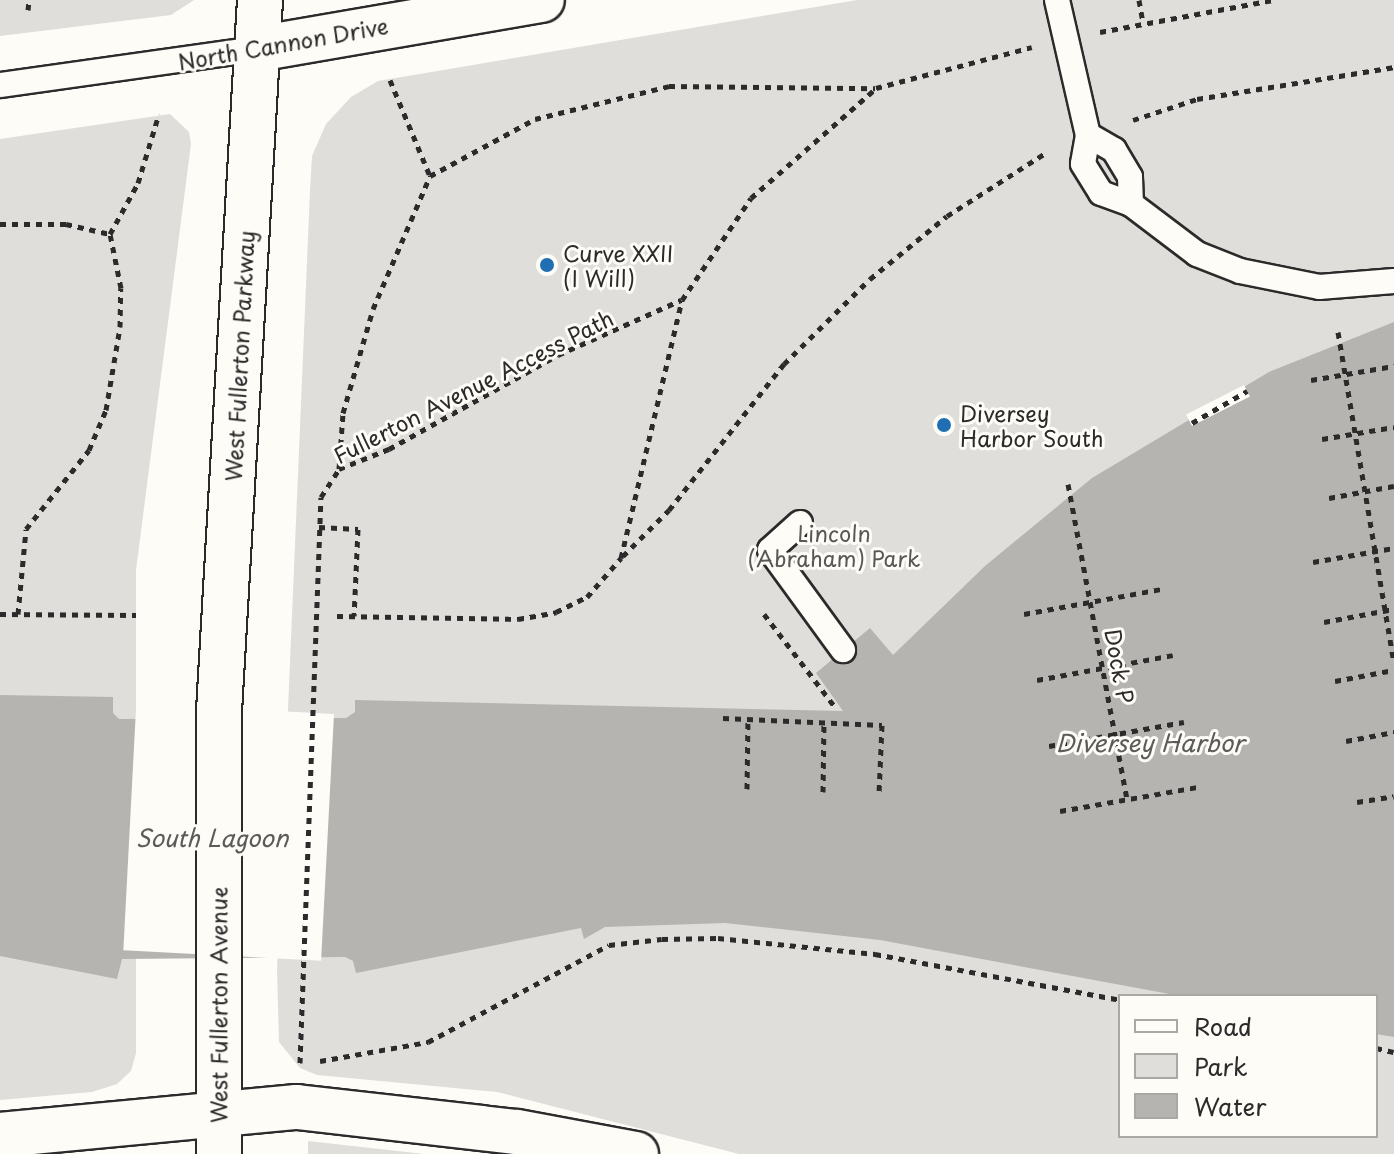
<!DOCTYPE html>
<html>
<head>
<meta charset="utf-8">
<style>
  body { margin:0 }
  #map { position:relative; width:1394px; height:1154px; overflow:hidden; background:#fdfcf7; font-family:"Playpen Sans",sans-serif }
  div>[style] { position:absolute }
  .green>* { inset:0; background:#dfdeda }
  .water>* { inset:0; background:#b5b4b1 }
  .pier>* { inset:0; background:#fdfcf7; transform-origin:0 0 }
  .path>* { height:5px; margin-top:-2.5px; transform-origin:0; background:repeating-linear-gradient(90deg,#2b2b2b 0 6px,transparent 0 12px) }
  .roads { filter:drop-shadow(2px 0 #2b2b2b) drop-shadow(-2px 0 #2b2b2b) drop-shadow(0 2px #2b2b2b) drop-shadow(0 -2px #2b2b2b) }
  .service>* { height:24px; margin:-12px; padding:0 12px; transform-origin:12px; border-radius:12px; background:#fdfcf7 }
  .minor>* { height:44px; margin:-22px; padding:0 22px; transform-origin:22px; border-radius:22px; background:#fdfcf7 }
  .secondary>* { height:44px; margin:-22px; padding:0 22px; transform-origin:22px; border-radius:22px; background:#fdfcf7 }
  .motorway>* { height:44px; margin:-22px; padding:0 22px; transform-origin:22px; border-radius:22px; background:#fdfcf7 }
  .dots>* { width:22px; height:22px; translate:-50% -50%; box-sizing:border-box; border:4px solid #fdfcf7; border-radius:50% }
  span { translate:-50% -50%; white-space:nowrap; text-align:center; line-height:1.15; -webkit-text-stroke:6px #fdfcf7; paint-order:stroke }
  .street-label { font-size:22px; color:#2b2b2b }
  .poi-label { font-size:22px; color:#2b2b2b }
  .left { translate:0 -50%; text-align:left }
  .park-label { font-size:22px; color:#585857 }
  .water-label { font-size:24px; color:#5b5b5a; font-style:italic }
  .legend { position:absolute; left:1118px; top:994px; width:260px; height:144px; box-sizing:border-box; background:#fdfcf7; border:2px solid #a9a8a5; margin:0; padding:10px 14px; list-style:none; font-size:24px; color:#2b2b2b }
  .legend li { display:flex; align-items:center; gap:16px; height:40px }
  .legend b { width:40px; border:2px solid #a9a8a5 }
</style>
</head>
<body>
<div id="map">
  <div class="green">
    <i style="clip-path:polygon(0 0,194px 0,171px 15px,0 36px)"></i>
    <i style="clip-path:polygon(evenodd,857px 0,1394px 0,1394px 1154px,739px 1154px,497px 1092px,317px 1075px,300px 1068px,279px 1042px,277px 969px,310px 191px,312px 156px,326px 124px,351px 97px,378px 81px,857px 0,1120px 996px,1376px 996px,1376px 1136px,1120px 1136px,1120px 996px)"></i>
    <i style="clip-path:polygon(170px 114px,189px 132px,191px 144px,136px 570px,136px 1053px,131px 1071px,117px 1084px,92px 1092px,0 1100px,0 139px)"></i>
    <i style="clip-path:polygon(308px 1141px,424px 1154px,308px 1154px)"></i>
  </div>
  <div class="water">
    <i style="clip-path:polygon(1394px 322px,1394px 1037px,1376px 1034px,1376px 996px,1180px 996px,880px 940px,725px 923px,605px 927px,584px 939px,581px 928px,356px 973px,353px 961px,345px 957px,122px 959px,117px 979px,0 956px,0 695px,113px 697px,113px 713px,119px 719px,346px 718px,355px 712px,355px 700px,843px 711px,816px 673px,870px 628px,893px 655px,985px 566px,1092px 478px,1269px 372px)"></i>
  </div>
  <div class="pier">
    <i style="left:1244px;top:385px;width:13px;height:65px;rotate:63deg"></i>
    <i style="left:334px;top:714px;width:247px;height:198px;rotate:93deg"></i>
  </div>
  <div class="path">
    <i style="left:1139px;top:0;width:23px;rotate:80deg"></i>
    <i style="left:28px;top:10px;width:10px;rotate:-84deg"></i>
    <i style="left:1100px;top:32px;width:176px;rotate:-10.5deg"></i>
    <i style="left:390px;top:80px;width:104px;rotate:67.4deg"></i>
    <i style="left:1133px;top:120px;width:67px;rotate:-18.2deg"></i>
    <i style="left:1197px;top:99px;width:200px;rotate:-9.2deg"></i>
    <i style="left:0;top:224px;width:66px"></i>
    <i style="left:66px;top:224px;width:45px;rotate:12.8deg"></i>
    <i style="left:1338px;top:332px;width:336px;rotate:80.4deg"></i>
    <i style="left:1311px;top:380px;width:84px;rotate:-9.6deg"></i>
    <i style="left:1192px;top:423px;width:64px;rotate:-30.2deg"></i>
    <i style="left:1322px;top:439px;width:73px;rotate:-9.5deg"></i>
    <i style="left:339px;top:469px;width:56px;rotate:-85.9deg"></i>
    <i style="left:343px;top:413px;width:108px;rotate:-73.9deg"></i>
    <i style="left:373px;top:309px;width:145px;rotate:-66.8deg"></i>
    <i style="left:430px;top:176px;width:119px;rotate:-28.5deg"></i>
    <i style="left:535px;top:119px;width:138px;rotate:-13.8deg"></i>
    <i style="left:669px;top:86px;width:206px;rotate:0.6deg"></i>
    <i style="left:1068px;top:484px;width:320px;rotate:79.4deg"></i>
    <i style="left:1329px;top:498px;width:66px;rotate:-10.5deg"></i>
    <i style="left:319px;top:527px;width:39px;rotate:3deg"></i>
    <i style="left:358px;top:529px;width:87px;rotate:92.6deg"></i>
    <i style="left:623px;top:556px;width:65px;rotate:-45deg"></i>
    <i style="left:669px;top:510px;width:186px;rotate:-51.8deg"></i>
    <i style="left:784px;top:364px;width:121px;rotate:-44.7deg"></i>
    <i style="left:870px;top:279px;width:99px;rotate:-39.3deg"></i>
    <i style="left:947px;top:216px;width:119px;rotate:-32.6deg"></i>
    <i style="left:1313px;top:562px;width:82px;rotate:-9.8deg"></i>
    <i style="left:0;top:614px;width:136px;rotate:0.4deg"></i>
    <i style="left:18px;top:614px;width:85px;rotate:-84.6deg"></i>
    <i style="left:26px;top:529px;width:101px;rotate:-51.4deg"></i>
    <i style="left:89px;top:450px;width:43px;rotate:-67deg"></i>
    <i style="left:106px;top:410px;width:84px;rotate:-80.4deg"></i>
    <i style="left:120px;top:327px;width:39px;rotate:-89deg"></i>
    <i style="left:121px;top:288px;width:55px;rotate:-101.5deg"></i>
    <i style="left:110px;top:234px;width:58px;rotate:-61.2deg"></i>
    <i style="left:138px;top:183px;width:72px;rotate:-73.1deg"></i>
    <i style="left:764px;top:614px;width:117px;rotate:52.6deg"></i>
    <i style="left:1024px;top:614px;width:139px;rotate:-10.3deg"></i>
    <i style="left:337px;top:616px;width:181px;rotate:0.9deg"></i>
    <i style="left:518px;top:619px;width:39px;rotate:-10deg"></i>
    <i style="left:556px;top:612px;width:34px;rotate:-26deg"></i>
    <i style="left:587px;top:597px;width:52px;rotate:-48.9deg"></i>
    <i style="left:621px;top:558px;width:265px;rotate:-76.7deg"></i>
    <i style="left:682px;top:300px;width:123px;rotate:-55.9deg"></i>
    <i style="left:751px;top:198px;width:167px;rotate:-41.3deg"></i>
    <i style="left:876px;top:88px;width:161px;rotate:-14.7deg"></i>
    <i style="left:1324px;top:622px;width:71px;rotate:-10.5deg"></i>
    <i style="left:1037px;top:680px;width:138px;rotate:-10.4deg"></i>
    <i style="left:1335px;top:681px;width:60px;rotate:-10.6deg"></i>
    <i style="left:723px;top:718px;width:159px;rotate:2.5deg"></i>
    <i style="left:882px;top:725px;width:68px;rotate:92.5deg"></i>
    <i style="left:1346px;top:741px;width:49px;rotate:-10.6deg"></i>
    <i style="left:1049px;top:746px;width:137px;rotate:-10.1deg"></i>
    <i style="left:747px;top:789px;width:70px;rotate:-89.2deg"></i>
    <i style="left:823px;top:792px;width:69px;rotate:-89.2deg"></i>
    <i style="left:1357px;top:802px;width:37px;rotate:-9deg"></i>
    <i style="left:1060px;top:811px;width:139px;rotate:-9.9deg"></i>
    <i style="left:1376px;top:1048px;width:18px;rotate:13deg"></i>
    <i style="left:320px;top:1061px;width:110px;rotate:-10deg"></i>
    <i style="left:428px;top:1042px;width:205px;rotate:-28.2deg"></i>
    <i style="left:609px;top:945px;width:53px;rotate:-6.5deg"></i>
    <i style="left:662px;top:939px;width:56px;rotate:-1deg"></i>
    <i style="left:718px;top:938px;width:158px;rotate:5.8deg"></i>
    <i style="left:875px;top:954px;width:249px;rotate:10.6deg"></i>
    <i style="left:300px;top:1063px;width:566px;rotate:-87.88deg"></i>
    <i style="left:321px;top:497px;width:33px;rotate:-57deg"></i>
    <i style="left:339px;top:469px;width:54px;rotate:-21.8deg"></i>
    <i style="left:389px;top:449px;width:193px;rotate:-29.1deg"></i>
    <i style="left:558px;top:355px;width:135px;rotate:-24.1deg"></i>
  </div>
  <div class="roads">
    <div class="service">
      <i style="left:1057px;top:0;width:139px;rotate:77.1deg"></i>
      <i style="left:1088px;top:135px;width:29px;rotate:100deg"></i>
      <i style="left:1083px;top:164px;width:34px;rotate:58deg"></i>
      <i style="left:1101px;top:193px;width:32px;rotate:20deg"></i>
      <i style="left:1131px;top:204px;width:83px;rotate:37.1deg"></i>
      <i style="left:1197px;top:254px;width:46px;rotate:21.6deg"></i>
      <i style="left:1240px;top:271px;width:81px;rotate:11.4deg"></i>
      <i style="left:1319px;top:287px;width:75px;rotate:-4.6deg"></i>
      <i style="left:0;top:85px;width:260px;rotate:-8deg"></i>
      <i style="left:1088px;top:135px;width:30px;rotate:30deg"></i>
      <i style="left:1114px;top:150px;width:31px;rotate:59deg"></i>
      <i style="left:1130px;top:177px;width:27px;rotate:88deg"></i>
      <i style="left:800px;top:523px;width:40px;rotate:138deg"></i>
      <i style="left:770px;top:550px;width:124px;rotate:53.9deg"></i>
    </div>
    <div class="minor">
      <i style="left:257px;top:49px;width:289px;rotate:-9.8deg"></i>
    </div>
    <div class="secondary">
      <i style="left:219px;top:1154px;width:443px;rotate:-90deg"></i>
      <i style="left:219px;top:711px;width:712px;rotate:-86.7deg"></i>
    </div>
    <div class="motorway">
      <i style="left:0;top:1135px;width:298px;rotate:-5.4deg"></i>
      <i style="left:297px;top:1107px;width:221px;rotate:6.5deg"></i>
      <i style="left:517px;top:1132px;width:121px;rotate:10.5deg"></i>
    </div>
  </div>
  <div class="dots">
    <i style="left:547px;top:265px;background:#1f6fb2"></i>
    <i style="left:944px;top:425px;background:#1f6fb2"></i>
  </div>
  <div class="street-label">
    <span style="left:283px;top:43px;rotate:-10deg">North Cannon Drive</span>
    <span style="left:239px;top:356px;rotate:-87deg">West Fullerton Parkway</span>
    <span style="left:473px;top:386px;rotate:-27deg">Fullerton Avenue Access Path</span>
    <span style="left:1120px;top:666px;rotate:80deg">Dock P</span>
    <span style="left:218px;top:1005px;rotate:-90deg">West Fullerton Avenue</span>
  </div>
  <div class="poi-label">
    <span class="left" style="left:563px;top:265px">Curve XXII<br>(I Will)</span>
    <span class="left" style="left:960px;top:425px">Diversey<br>Harbor South</span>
  </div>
  <div class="park-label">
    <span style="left:834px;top:545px">Lincoln<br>(Abraham) Park</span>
  </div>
  <div class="water-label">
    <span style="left:1150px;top:743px">Diversey Harbor</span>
    <span style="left:212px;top:838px">South Lagoon</span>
  </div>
  <ul class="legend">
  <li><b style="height:10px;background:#fdfcf7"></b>Road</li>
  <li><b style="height:22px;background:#dfdeda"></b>Park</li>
  <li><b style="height:22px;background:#b5b4b1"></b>Water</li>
  </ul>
</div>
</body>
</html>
